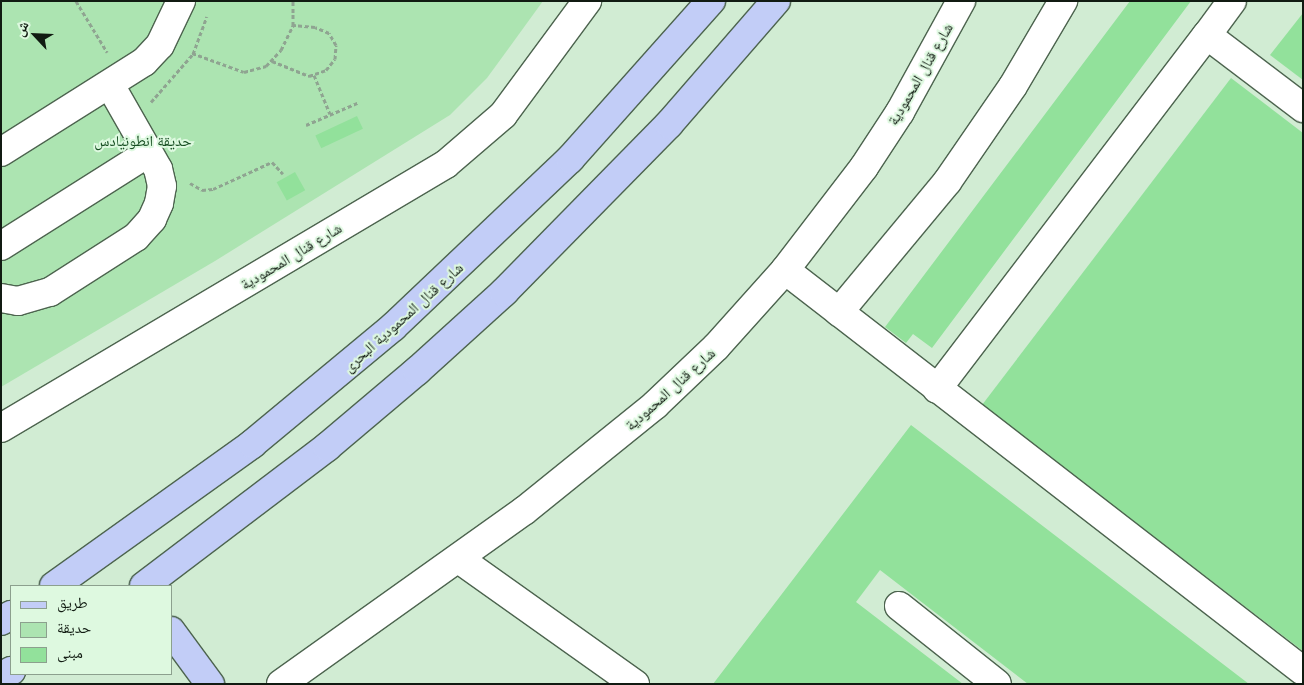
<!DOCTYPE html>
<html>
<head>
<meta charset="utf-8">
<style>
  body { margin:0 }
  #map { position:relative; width:1304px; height:685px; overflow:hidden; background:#d1ecd3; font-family:Helvetica,"Noto Naskh Arabic",sans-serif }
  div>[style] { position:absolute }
  .green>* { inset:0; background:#ace4b1 }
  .building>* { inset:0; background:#92e19b; transform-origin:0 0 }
  .path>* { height:3px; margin-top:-1.5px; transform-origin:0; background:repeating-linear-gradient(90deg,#8fa491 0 4px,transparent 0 6.5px) }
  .roads { filter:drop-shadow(1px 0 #4d644f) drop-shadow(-1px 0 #4d644f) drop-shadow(0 1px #4d644f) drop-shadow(0 -1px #4d644f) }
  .minor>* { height:28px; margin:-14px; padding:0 14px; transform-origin:14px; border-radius:14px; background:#fff }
  .major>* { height:28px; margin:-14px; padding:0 14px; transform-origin:14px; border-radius:14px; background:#c2cdf7 }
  span { translate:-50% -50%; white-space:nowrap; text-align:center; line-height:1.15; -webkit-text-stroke:4px #def9e0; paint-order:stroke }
  .street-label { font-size:15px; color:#111b12 }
  .park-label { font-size:15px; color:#174e22 }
  .frame { position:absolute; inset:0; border:2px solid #111b12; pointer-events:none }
  .legend { position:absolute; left:10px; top:585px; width:162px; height:90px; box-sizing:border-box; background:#def9e0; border:1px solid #8ca08e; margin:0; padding:6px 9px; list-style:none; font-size:15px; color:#111b12 }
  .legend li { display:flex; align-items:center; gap:10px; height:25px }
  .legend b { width:25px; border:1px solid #8ca08e }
  .north { position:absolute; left:10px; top:10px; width:50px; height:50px; -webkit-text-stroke:4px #def9e0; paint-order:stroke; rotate:295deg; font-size:14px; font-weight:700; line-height:20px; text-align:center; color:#111b12 }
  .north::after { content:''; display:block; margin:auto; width:18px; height:22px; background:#111b12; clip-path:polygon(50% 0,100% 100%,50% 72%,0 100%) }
</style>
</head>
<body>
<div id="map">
  <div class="green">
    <i style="clip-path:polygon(1px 1px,543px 1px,487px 78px,450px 115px,215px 261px,1px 387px)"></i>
  </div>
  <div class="building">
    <i style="clip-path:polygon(1130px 1px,1191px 1px,932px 348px,913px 334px,906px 343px,885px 327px)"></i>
    <i style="clip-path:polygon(1303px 13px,1303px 80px,1270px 55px)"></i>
    <i style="clip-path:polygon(1231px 78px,1303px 133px,1303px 651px,982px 405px)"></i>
    <i style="left:357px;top:116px;width:14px;height:46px;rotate:65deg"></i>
    <i style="left:295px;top:172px;width:21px;height:21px;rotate:61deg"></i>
    <i style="clip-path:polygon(911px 425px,1249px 684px,1028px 684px,880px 570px,856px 602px,963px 684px,713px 684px)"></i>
  </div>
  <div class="path">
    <i style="left:76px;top:1px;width:60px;rotate:58.7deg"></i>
    <i style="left:192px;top:53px;width:55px;rotate:20.1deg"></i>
    <i style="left:244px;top:72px;width:23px;rotate:-15deg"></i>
    <i style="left:266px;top:66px;width:22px;rotate:-47deg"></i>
    <i style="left:281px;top:50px;width:28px;rotate:-64deg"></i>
    <i style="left:293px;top:25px;width:24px;rotate:-90deg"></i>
    <i style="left:272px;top:61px;width:40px;rotate:22deg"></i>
    <i style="left:309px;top:76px;width:18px;rotate:-19deg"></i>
    <i style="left:326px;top:70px;width:14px;rotate:-51deg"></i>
    <i style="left:335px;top:59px;width:14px;rotate:-86deg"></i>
    <i style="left:336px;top:45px;width:14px;rotate:-120deg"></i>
    <i style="left:329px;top:33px;width:15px;rotate:-157deg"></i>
    <i style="left:315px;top:27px;width:22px;rotate:-175deg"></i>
    <i style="left:314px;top:75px;width:42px;rotate:67.7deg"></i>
    <i style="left:151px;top:102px;width:64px;rotate:-48.8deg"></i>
    <i style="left:193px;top:54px;width:40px;rotate:-69.8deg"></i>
    <i style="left:306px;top:125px;width:56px;rotate:-23.3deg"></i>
    <i style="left:190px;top:183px;width:14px;rotate:30deg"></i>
    <i style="left:202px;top:190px;width:11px;rotate:-5deg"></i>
    <i style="left:213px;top:189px;width:65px;rotate:-24.6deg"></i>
    <i style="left:272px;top:162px;width:16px;rotate:47deg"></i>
  </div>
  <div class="roads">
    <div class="minor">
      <i style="left:1207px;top:35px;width:42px;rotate:-53.7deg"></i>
      <i style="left:1px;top:152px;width:169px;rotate:-32.2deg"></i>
      <i style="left:144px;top:62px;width:23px;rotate:-47deg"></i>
      <i style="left:160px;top:45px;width:49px;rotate:-64.5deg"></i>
      <i style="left:1px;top:246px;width:174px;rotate:-32.3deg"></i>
      <i style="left:785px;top:270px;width:655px;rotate:37.74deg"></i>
      <i style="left:1px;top:298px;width:17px;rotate:10deg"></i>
      <i style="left:18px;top:301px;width:33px;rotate:-16deg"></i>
      <i style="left:50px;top:292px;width:102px;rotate:-32.6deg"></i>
      <i style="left:136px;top:237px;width:24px;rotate:-48deg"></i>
      <i style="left:152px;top:219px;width:17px;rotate:-66deg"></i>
      <i style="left:159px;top:203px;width:17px;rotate:-80deg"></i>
      <i style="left:162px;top:186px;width:17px;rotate:-103deg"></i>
      <i style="left:158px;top:169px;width:97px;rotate:-119.7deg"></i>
      <i style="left:839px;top:312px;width:169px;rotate:-50.3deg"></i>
      <i style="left:947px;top:182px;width:116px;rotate:-55.5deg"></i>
      <i style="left:1013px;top:86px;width:99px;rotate:-59.5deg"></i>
      <i style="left:937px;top:389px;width:445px;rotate:-52.7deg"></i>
      <i style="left:1207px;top:35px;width:121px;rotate:37.2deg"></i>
      <i style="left:1px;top:428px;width:517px;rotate:-30.68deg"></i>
      <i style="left:446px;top:164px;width:75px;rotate:-40.7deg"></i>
      <i style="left:503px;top:115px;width:142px;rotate:-53.6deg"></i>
      <i style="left:459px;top:559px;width:216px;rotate:35.4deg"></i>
      <i style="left:899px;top:606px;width:125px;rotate:38.5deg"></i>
      <i style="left:281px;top:684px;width:300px;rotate:-35.5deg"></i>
      <i style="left:525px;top:510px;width:167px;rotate:-38.9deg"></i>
      <i style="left:655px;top:405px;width:84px;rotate:-43.6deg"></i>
      <i style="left:716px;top:347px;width:103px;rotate:-48.1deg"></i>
      <i style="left:785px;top:270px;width:130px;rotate:-52.5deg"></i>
      <i style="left:864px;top:167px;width:66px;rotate:-56.8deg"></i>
      <i style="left:900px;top:112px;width:127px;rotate:-61.2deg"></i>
    </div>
    <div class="major">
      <i style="left:54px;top:586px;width:244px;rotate:-35.6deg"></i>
      <i style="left:252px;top:444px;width:183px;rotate:-39.7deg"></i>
      <i style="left:393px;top:327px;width:244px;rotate:-43.5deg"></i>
      <i style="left:570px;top:159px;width:212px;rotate:-48.3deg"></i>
      <i style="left:144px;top:586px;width:230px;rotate:-37.2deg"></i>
      <i style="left:327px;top:447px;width:118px;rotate:-40.2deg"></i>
      <i style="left:417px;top:371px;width:118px;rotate:-42.2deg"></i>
      <i style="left:504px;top:292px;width:235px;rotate:-45.5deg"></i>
      <i style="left:669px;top:124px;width:163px;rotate:-49deg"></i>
      <i style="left:1px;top:621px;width:12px;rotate:-31deg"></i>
      <i style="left:171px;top:631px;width:66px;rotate:53.7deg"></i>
      <i style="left:1px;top:677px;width:12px;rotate:-31deg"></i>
    </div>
  </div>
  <div class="street-label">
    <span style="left:920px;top:74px;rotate:-60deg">شارع قنال المحمودية</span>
    <span style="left:291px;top:256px;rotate:-31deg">شارع قنال المحمودية</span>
    <span style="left:403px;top:317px;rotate:-42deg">شارع قنال المحمودية البحرى</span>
    <span style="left:670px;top:389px;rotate:-42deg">شارع قنال المحمودية</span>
  </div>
  <div class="park-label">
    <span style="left:143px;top:141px">حديقة انطونيادس</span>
  </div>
  <div class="frame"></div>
  <ul class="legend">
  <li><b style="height:6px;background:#c2cdf7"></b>طريق</li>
  <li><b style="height:14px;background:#ace4b1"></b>حديقة</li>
  <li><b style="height:14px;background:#92e19b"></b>مبنى</li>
  </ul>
  <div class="north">ش</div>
</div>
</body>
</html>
